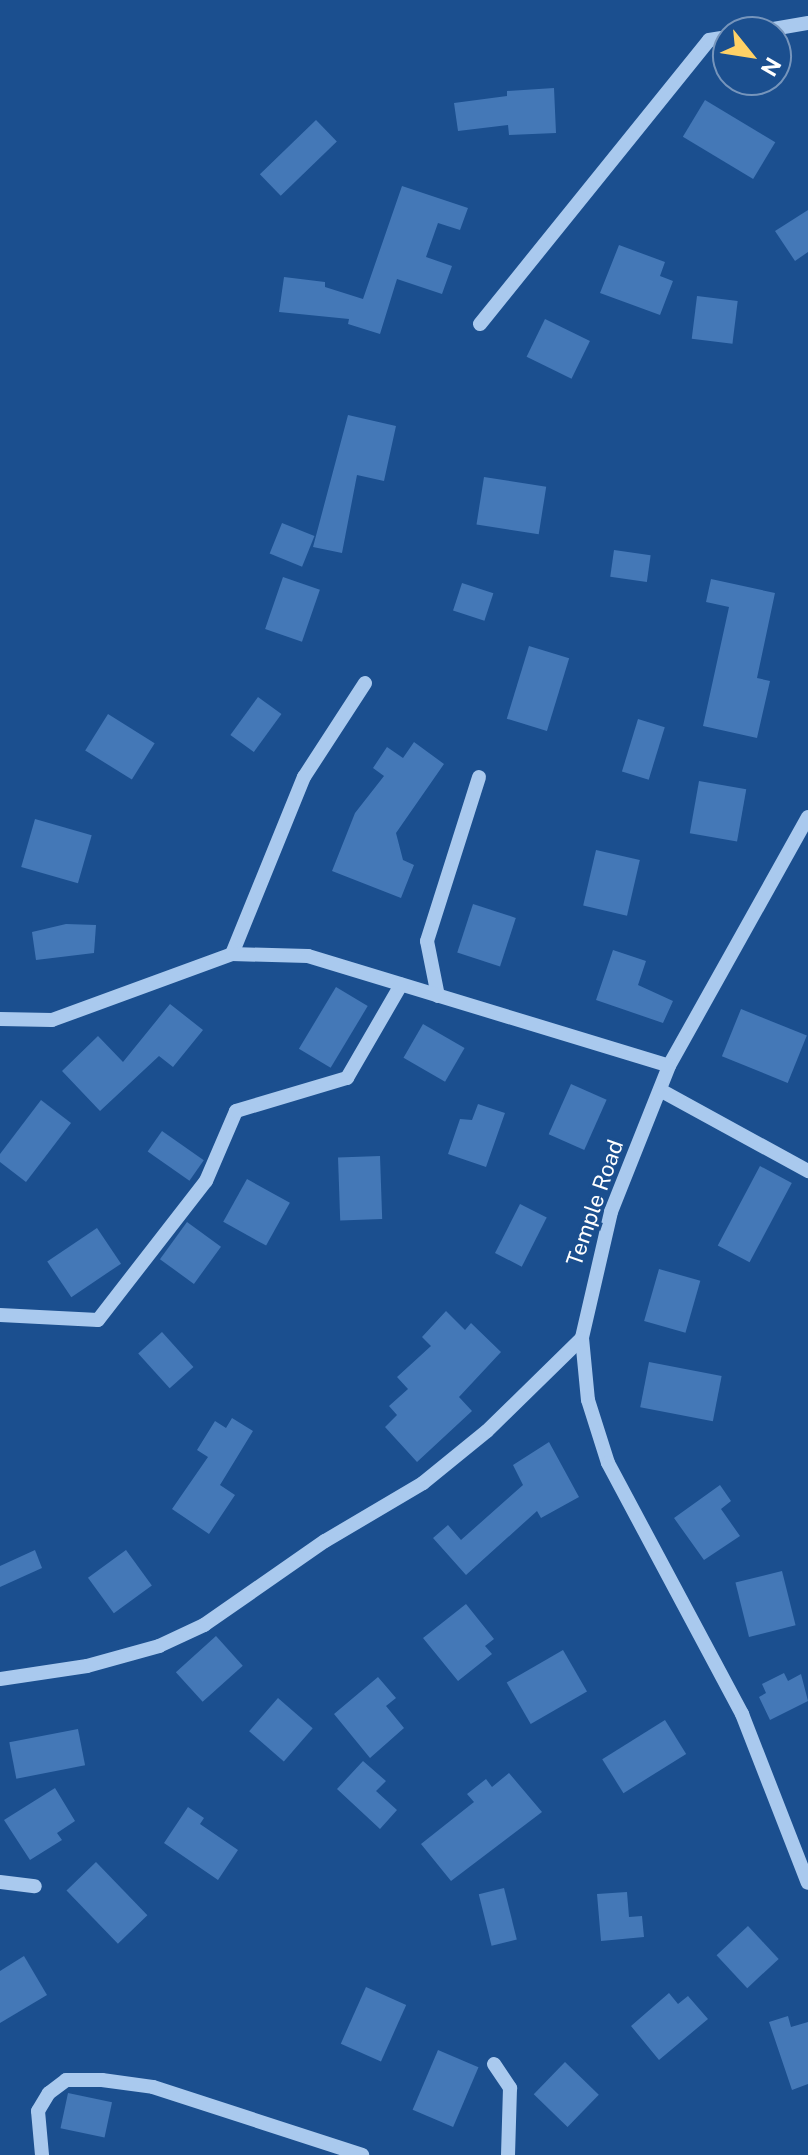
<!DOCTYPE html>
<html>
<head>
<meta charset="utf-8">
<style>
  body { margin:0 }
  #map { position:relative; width:808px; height:2155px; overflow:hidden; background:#1b4f8f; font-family:"Public Sans",sans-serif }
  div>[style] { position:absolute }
  .building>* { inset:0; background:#4478b7; transform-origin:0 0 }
  .minor>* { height:14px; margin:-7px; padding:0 7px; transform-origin:7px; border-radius:7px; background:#a9c9ee }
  span { translate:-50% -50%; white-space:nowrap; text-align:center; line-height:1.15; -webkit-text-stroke:6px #1b4f8f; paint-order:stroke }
  .street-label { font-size:22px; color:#fff }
  .north { position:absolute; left:712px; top:16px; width:80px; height:80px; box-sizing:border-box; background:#1b4f8f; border:2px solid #7695bc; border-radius:50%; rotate:120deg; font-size:22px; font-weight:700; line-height:32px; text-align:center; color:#fff }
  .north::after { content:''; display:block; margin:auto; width:28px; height:36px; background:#ffd166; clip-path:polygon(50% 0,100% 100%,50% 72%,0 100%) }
</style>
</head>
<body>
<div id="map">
  <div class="building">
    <i style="clip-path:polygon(554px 88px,556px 133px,509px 135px,508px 125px,458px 131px,454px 103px,507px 96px,507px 91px)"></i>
    <i style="left:705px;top:100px;width:82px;height:43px;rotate:31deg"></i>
    <i style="left:316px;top:120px;width:30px;height:78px;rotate:46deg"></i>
    <i style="clip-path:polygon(402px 186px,468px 208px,460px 230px,438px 223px,426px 257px,452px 266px,442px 294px,397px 279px,380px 334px,348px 324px,349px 319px,279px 312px,284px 277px,325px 282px,325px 287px,363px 299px)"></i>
    <i style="clip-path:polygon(808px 210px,808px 252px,795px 261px,775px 231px)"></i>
    <i style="clip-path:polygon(619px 245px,665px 262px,660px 276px,673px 281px,660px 315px,600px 293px)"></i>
    <i style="left:697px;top:296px;width:41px;height:43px;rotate:7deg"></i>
    <i style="left:545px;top:319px;width:50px;height:42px;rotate:26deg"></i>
    <i style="clip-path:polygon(348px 415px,396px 426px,384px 481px,357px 475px,342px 553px,313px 547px)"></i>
    <i style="left:484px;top:477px;width:63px;height:48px;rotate:9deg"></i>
    <i style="left:282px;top:523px;width:35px;height:33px;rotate:22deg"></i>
    <i style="left:614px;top:550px;width:37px;height:27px;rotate:8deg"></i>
    <i style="left:283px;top:577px;width:39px;height:55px;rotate:19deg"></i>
    <i style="clip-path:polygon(711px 579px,775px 593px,757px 678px,770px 681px,757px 738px,703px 726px,729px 607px,706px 602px)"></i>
    <i style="left:462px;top:583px;width:33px;height:29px;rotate:18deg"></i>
    <i style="left:529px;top:646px;width:42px;height:76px;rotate:17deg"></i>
    <i style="left:258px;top:697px;width:29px;height:47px;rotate:36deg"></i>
    <i style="left:108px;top:714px;width:55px;height:43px;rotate:32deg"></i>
    <i style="left:638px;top:719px;width:28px;height:55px;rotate:17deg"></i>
    <i style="clip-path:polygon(414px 742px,444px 764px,396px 833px,403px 860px,414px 865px,401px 898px,332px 871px,355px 813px,384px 776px,373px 768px,387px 747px,403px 758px)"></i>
    <i style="left:699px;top:781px;width:48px;height:53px;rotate:10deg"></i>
    <i style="left:35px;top:819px;width:59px;height:50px;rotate:16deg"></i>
    <i style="left:596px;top:850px;width:45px;height:57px;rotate:13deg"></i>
    <i style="left:473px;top:904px;width:45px;height:51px;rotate:18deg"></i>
    <i style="clip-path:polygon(66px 924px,96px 925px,94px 953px,36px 960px,32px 932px)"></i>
    <i style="clip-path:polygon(613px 950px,646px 961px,638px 985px,673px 1001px,663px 1023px,596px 1000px)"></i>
    <i style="left:336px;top:987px;width:37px;height:72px;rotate:31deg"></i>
    <i style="clip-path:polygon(170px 1004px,203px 1030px,173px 1067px,159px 1056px,100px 1111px,62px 1071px,98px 1036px,123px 1062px)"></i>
    <i style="left:741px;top:1009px;width:71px;height:51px;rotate:22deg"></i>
    <i style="left:423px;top:1024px;width:48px;height:39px;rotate:30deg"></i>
    <i style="left:571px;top:1084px;width:39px;height:55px;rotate:24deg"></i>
    <i style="clip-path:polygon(41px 1100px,71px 1123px,26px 1182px,0 1162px,0 1154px)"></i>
    <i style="clip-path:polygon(478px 1104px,505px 1113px,486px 1167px,448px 1154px,460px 1119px,472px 1120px)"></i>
    <i style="left:162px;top:1131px;width:51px;height:25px;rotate:35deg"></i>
    <i style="left:380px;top:1156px;width:63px;height:42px;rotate:88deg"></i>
    <i style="left:760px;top:1166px;width:36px;height:90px;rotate:28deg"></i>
    <i style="left:247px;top:1179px;width:49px;height:49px;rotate:29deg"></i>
    <i style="left:520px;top:1204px;width:30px;height:55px;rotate:27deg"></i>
    <i style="left:187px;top:1222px;width:42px;height:46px;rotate:36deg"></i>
    <i style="left:97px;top:1228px;width:43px;height:60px;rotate:56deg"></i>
    <i style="left:659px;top:1269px;width:43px;height:54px;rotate:16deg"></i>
    <i style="clip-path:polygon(446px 1311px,465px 1330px,471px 1323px,501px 1352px,459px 1397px,472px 1411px,417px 1462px,385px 1427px,397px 1415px,389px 1406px,408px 1389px,397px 1377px,431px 1346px,422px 1337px)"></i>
    <i style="left:162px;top:1332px;width:47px;height:32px;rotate:48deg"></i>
    <i style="left:649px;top:1362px;width:74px;height:46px;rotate:11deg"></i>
    <i style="clip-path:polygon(232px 1418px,253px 1431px,220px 1485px,235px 1495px,209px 1534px,172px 1509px,208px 1457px,197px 1450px,215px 1421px,226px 1428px)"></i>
    <i style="clip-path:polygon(549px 1442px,579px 1497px,541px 1518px,537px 1511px,466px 1575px,433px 1538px,448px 1525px,461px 1540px,523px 1485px,513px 1465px)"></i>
    <i style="clip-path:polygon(720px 1485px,731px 1501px,721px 1509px,740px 1536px,704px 1560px,674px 1518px)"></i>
    <i style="clip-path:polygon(35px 1550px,42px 1568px,0 1587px,0 1566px)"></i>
    <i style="left:126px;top:1550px;width:44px;height:47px;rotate:54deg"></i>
    <i style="left:782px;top:1571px;width:56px;height:48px;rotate:76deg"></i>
    <i style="clip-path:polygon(466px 1604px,494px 1639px,485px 1646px,492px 1654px,458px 1681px,423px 1638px)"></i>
    <i style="left:216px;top:1636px;width:40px;height:54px;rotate:48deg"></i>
    <i style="left:563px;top:1650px;width:48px;height:65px;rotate:60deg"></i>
    <i style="clip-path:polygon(784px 1673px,788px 1681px,801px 1674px,808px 1701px,770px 1720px,759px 1697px,766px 1693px,762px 1684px)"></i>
    <i style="clip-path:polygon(378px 1677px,396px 1698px,386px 1706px,404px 1728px,370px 1758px,334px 1714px)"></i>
    <i style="left:278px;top:1698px;width:46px;height:44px;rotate:41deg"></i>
    <i style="left:665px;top:1720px;width:40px;height:74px;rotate:58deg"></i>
    <i style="left:78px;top:1729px;width:37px;height:70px;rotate:79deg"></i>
    <i style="clip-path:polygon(363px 1761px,386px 1781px,376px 1791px,397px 1810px,380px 1829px,337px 1789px)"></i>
    <i style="clip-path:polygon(509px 1773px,542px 1812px,451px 1881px,421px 1844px,474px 1802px,467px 1794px,486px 1779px,492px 1787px)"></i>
    <i style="clip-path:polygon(55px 1788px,75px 1821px,57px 1833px,62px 1840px,30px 1860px,4px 1820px)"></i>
    <i style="clip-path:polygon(188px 1807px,204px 1818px,200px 1824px,238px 1850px,218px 1880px,164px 1843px)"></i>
    <i style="left:96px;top:1862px;width:74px;height:41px;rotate:46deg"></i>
    <i style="left:504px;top:1888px;width:53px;height:26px;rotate:76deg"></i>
    <i style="clip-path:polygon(627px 1892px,629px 1917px,642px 1916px,644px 1937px,601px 1941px,597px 1894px)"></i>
    <i style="left:748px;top:1926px;width:45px;height:43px;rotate:47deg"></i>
    <i style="clip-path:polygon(24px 1956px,47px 1995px,0 2023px,0 1971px)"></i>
    <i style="left:366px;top:1987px;width:44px;height:62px;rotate:24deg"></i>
    <i style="clip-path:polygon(669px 1993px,678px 2004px,688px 1996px,708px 2019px,659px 2060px,631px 2026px)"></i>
    <i style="clip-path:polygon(788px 2016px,791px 2027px,808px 2022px,808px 2084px,792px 2090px,769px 2022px)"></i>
    <i style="left:438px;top:2050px;width:44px;height:65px;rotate:23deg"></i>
    <i style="left:565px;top:2062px;width:47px;height:45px;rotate:44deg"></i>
    <i style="left:68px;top:2093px;width:45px;height:36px;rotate:12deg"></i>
  </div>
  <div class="minor">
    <i style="left:756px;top:32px;width:53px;rotate:-9.8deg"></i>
    <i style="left:480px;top:324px;width:365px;rotate:-51.1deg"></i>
    <i style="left:709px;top:40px;width:19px;rotate:-9deg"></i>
    <i style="left:808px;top:817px;width:285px;rotate:119.2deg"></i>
    <i style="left:669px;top:1066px;width:157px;rotate:111.7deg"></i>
    <i style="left:611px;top:1212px;width:129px;rotate:103deg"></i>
    <i style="left:582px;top:1338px;width:62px;rotate:84.5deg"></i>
    <i style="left:588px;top:1400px;width:66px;rotate:72.4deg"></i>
    <i style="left:608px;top:1463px;width:285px;rotate:61.9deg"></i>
    <i style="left:742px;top:1714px;width:181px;rotate:68.7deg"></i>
    <i style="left:232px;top:954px;width:191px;rotate:-67.9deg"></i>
    <i style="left:304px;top:777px;width:112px;rotate:-57deg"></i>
    <i style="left:438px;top:996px;width:56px;rotate:-101.3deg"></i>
    <i style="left:427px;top:941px;width:172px;rotate:-72.4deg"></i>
    <i style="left:0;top:1019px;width:52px;rotate:1.1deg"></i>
    <i style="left:52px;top:1020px;width:192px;rotate:-20.1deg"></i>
    <i style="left:232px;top:954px;width:76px;rotate:1.5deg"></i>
    <i style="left:308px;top:956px;width:377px;rotate:16.9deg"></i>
    <i style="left:660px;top:1090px;width:169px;rotate:28.7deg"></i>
    <i style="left:0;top:1315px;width:98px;rotate:2.9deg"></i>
    <i style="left:98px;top:1320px;width:176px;rotate:-52.2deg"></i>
    <i style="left:206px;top:1181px;width:76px;rotate:-66.8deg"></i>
    <i style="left:236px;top:1111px;width:116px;rotate:-16.6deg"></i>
    <i style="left:347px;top:1078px;width:108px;rotate:-59.9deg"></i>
    <i style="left:0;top:1679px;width:88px;rotate:-8.5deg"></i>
    <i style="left:87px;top:1666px;width:75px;rotate:-15.5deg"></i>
    <i style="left:159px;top:1646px;width:50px;rotate:-25deg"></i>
    <i style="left:204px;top:1625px;width:147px;rotate:-34.8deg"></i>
    <i style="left:325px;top:1541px;width:114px;rotate:-30.6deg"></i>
    <i style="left:423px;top:1483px;width:82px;rotate:-39.1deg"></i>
    <i style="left:487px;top:1431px;width:133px;rotate:-44.4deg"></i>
    <i style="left:0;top:1882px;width:35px;rotate:7deg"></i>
    <i style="left:494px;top:2064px;width:29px;rotate:56deg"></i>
    <i style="left:510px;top:2088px;width:67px;rotate:91.7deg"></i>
    <i style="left:42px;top:2155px;width:44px;rotate:-95.2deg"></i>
    <i style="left:38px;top:2111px;width:21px;rotate:-59deg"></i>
    <i style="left:49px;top:2093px;width:21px;rotate:-37deg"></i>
    <i style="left:66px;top:2080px;width:36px"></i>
    <i style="left:102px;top:2080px;width:51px;rotate:7.8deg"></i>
    <i style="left:153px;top:2087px;width:220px;rotate:18deg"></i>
  </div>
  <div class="street-label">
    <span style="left:595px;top:1203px;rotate:-71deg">Temple Road</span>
  </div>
  <div class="north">N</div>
</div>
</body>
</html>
